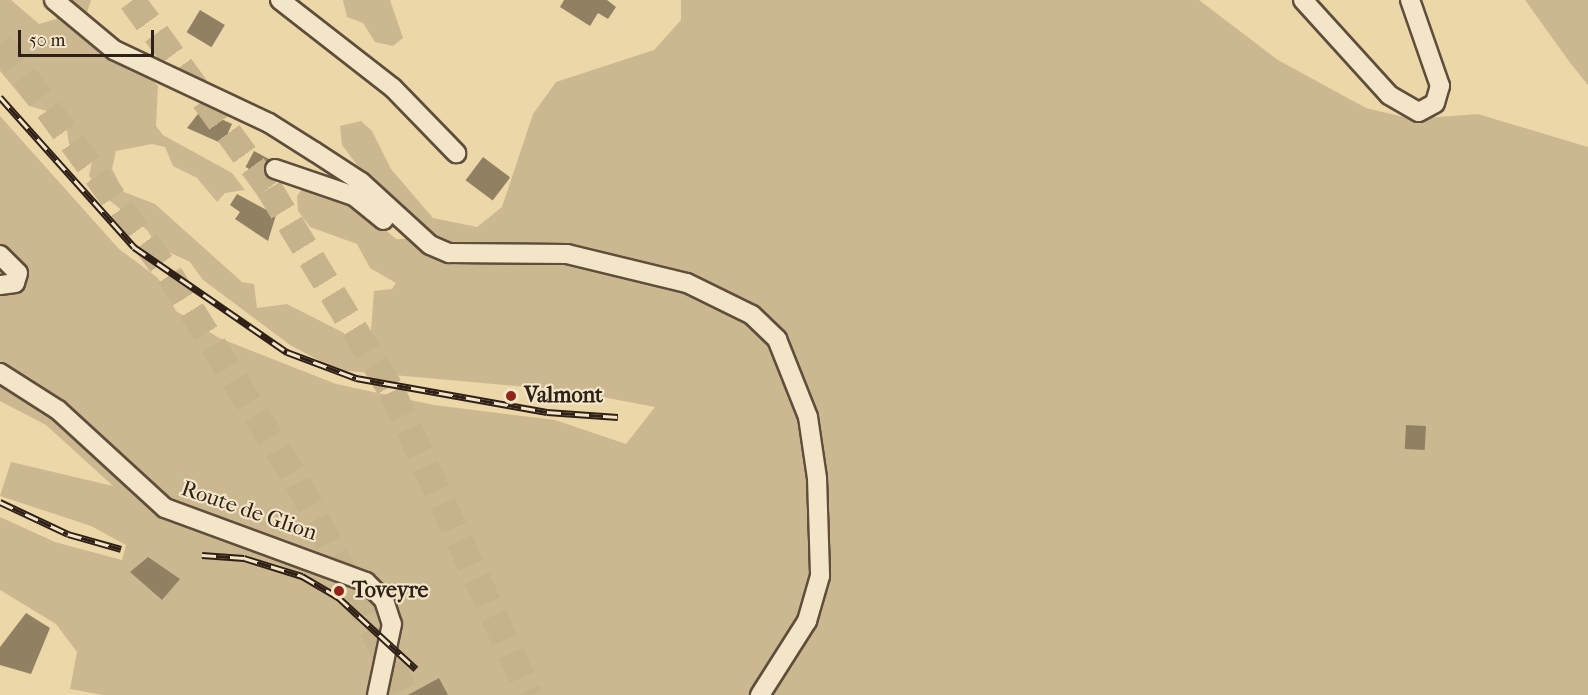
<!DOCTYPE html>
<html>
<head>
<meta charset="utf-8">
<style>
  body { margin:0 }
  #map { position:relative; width:1588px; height:695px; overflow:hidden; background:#ecd7a9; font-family:"IM FELL French Canon",serif }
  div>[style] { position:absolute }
  .green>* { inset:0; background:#ccb890 }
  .building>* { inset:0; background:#928063; transform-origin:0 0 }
  .highway-tunnel>* { height:27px; margin-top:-13.5px; transform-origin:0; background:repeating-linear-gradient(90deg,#c6b38c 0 27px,transparent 0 41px) }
  .roads { filter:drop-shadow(2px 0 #5f4e3c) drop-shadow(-2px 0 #5f4e3c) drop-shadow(0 2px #5f4e3c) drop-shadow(0 -2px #5f4e3c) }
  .minor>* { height:18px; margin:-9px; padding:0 9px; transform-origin:9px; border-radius:9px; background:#f3e5c7 }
  .rail>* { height:7px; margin-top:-3.5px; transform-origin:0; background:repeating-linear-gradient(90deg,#f3e5c7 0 14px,#302118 0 28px); box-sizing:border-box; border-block:2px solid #302118 }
  .dots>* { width:16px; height:16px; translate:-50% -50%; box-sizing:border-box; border:3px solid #f3e5c7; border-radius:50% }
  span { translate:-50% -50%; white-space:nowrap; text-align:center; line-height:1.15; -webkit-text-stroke:4.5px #f3e5c7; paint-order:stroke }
  .poi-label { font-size:22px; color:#302118; font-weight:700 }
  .left { translate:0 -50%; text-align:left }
  .street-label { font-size:22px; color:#302118 }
  .scale { position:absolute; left:18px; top:30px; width:136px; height:27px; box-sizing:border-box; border:3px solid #302118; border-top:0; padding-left:8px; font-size:18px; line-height:21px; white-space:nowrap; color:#302118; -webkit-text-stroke:4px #f3e5c7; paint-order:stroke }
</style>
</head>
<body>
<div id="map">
  <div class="green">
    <i style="clip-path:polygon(0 0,11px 0,39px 24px,56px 19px,65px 0,91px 0,86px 16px,158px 86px,156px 126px,163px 135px,232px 173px,245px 190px,225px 193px,217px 202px,197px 178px,173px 166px,165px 147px,152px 144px,116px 151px,112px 169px,124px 192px,155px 204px,242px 282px,254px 284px,257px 308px,287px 304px,344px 333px,358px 358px,370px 343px,374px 291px,392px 289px,396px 283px,370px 268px,357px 244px,310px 227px,298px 211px,297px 196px,308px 181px,325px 179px,396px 239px,412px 239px,414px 218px,361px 170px,342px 145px,340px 126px,361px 121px,372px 131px,391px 169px,433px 218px,477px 227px,502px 207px,533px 114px,556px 82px,654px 50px,681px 20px,681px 0,1199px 0,1278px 60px,1366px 108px,1412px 119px,1478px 114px,1588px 147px,1588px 695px,103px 695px,70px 689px,77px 652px,56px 624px,0 590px,0 517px,55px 542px,122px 560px,126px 545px,91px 526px,0 496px,11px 462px,113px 486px,46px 425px,0 401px,0 116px,119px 249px,158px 278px,176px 311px,219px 338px,336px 384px,434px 405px,555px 420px,626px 444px,655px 407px,571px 391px,337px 370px,290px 345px,203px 280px,190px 262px,158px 247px,147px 230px,100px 193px,89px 176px,93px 155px,69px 144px,65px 116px,29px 106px,0 71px)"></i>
    <i style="clip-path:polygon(343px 0,390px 0,403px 38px,393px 46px,375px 42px,363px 23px,347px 17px)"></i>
    <i style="clip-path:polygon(1525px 0,1588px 0,1588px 85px,1571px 64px)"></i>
  </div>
  <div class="building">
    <i style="clip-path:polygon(564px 0,607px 0,616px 7px,608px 19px,598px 13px,590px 26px,560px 7px)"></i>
    <i style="left:200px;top:10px;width:29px;height:26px;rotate:31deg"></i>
    <i style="clip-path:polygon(201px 110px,232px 124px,223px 144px,187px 128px)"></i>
    <i style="left:254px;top:151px;width:19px;height:18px;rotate:28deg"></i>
    <i style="left:483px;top:157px;width:34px;height:29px;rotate:37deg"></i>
    <i style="clip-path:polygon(237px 194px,276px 215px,268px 241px,235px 219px,240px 212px,230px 205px)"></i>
    <i style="left:1406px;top:425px;width:20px;height:24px;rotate:3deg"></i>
    <i style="clip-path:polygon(148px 557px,180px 579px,162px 600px,130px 572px)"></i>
    <i style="clip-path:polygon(336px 582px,347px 589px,343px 595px,332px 587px)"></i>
    <i style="clip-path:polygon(26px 613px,50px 628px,31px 674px,0 665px,0 647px)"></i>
    <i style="clip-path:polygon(439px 678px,448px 695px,408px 695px)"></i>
  </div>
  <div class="highway-tunnel">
    <i style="left:132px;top:0;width:233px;rotate:53.9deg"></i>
    <i style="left:269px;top:188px;width:237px;rotate:58.8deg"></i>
    <i style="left:392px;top:391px;width:334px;rotate:65.6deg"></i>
    <i style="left:0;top:43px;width:288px;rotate:53.8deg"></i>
    <i style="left:170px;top:275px;width:243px;rotate:58.3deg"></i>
    <i style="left:298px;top:482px;width:239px;rotate:63.1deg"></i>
  </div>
  <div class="roads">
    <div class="minor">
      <i style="left:54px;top:0;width:78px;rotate:39.8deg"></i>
      <i style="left:114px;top:50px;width:171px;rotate:25.2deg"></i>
      <i style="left:269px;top:123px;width:54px;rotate:32.2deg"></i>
      <i style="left:315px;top:152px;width:55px;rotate:33.1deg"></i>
      <i style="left:361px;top:182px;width:93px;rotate:42.4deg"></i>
      <i style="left:430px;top:245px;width:21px;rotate:23deg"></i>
      <i style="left:449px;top:253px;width:118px;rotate:0.5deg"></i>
      <i style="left:567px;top:254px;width:123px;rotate:13.6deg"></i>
      <i style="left:687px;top:283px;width:72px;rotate:26.2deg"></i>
      <i style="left:752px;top:315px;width:35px;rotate:44deg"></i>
      <i style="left:777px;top:339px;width:84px;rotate:68.3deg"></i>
      <i style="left:808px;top:417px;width:62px;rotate:81.6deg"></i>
      <i style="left:817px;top:478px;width:98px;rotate:88.2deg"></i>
      <i style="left:820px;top:576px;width:47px;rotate:106.1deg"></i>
      <i style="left:807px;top:621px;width:88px;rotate:122.4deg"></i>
      <i style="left:280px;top:0;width:143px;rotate:37.9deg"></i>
      <i style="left:393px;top:88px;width:91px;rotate:45.9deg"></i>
      <i style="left:1303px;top:0;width:128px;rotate:47.8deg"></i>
      <i style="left:1389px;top:95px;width:34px;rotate:30deg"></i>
      <i style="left:1419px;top:112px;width:18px;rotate:-29deg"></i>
      <i style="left:1435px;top:103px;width:18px;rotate:-74deg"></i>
      <i style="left:1440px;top:86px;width:91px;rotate:-109.2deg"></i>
      <i style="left:275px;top:169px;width:83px;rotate:18.9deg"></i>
      <i style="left:354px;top:196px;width:38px;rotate:39deg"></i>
      <i style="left:0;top:255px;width:25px;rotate:45deg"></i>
      <i style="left:18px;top:273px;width:10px;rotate:107deg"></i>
      <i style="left:15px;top:283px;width:15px;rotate:172deg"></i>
      <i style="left:0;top:373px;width:69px;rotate:32.5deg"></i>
      <i style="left:58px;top:410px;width:145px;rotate:42.5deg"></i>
      <i style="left:165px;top:508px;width:214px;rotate:20.2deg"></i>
      <i style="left:366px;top:582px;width:25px;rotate:45deg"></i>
      <i style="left:384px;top:600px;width:25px;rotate:72deg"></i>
      <i style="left:392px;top:624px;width:73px;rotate:101.9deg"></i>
    </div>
  </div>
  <div class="rail">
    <i style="left:0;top:97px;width:201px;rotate:48.2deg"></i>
    <i style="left:134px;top:247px;width:186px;rotate:34.5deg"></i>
    <i style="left:287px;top:352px;width:74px;rotate:20.6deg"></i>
    <i style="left:356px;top:378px;width:194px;rotate:10.1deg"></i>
    <i style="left:547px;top:412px;width:71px;rotate:4deg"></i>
    <i style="left:0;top:502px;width:75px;rotate:25.2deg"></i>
    <i style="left:68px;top:534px;width:55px;rotate:15.8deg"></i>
    <i style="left:202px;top:555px;width:42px;rotate:4.1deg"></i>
    <i style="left:244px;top:558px;width:61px;rotate:17.2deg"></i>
    <i style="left:302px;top:576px;width:42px;rotate:30.3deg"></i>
    <i style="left:338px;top:597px;width:106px;rotate:42.7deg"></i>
  </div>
  <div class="dots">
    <i style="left:511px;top:396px;background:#8f2418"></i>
    <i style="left:339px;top:591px;background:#8f2418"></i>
  </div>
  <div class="poi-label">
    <span class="left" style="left:524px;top:396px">Valmont</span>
    <span class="left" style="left:352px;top:591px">Toveyre</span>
  </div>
  <div class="street-label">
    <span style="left:249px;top:511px;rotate:19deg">Route de Glion</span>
  </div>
  <div class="scale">50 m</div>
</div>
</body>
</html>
